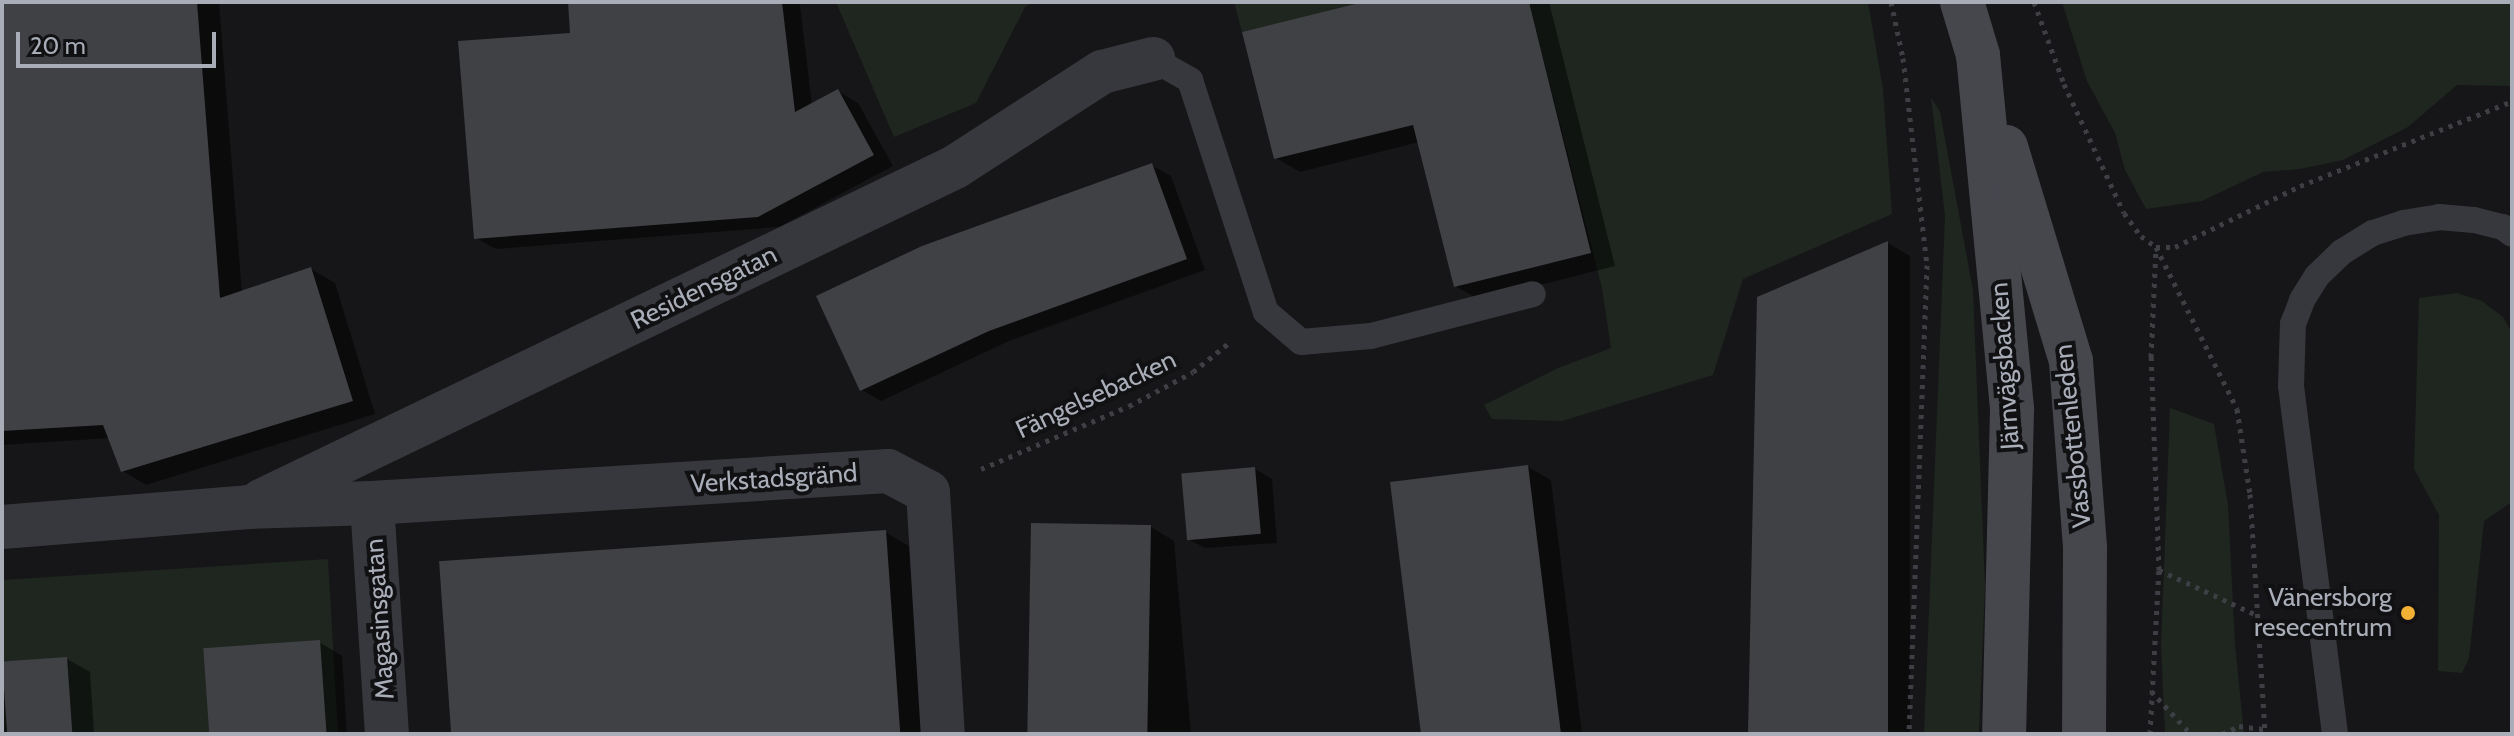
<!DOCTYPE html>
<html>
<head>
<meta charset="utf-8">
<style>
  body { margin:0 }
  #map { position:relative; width:2514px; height:736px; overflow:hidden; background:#161618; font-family:Cabin,sans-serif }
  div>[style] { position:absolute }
  .green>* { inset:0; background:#1e261f }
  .shadow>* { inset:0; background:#0007 }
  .building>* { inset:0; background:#404145; transform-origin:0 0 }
  .path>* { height:5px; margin-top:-2.5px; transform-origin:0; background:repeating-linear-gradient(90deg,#3d3f44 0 4px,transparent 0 10px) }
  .service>* { height:26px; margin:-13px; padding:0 13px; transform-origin:13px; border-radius:13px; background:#37383d }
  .minor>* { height:44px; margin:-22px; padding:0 22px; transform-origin:22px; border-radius:22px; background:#37383d }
  .secondary>* { height:44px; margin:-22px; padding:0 22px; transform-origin:22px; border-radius:22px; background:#45474d }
  .dots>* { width:22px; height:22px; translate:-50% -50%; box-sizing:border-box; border:4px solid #111113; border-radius:50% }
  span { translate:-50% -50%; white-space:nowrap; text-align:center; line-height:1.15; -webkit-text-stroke:8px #111113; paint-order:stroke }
  .street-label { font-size:26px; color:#a8adb8 }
  .poi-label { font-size:26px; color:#a8adb8 }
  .right { translate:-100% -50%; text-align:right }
  .frame { position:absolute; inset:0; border:4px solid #a8adb8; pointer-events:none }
  .scale { position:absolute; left:16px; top:32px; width:200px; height:36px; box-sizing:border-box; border:4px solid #a8adb8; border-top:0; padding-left:10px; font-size:24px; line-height:28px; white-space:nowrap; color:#a8adb8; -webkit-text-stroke:6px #111113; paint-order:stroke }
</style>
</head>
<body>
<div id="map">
  <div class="green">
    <i style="clip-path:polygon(836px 2px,1033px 2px,1025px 7px,976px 103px,894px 137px)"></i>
    <i style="clip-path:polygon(1234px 2px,1363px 2px,1242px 32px)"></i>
    <i style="clip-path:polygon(1529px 2px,1868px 2px,1883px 89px,1892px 214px,1743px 279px,1713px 375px,1562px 421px,1492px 419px,1484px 405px,1558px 368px,1611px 348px,1602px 288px)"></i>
    <i style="clip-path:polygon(2062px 2px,2512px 2px,2512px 86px,2457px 85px,2408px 127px,2343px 160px,2300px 169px,2263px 172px,2202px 201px,2146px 209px,2125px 170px,2115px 133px,2087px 81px)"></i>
    <i style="clip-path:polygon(1931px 97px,1940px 112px,1973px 290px,1985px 586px,1979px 734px,1924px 734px,1945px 216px)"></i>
    <i style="clip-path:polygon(2457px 293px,2482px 301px,2503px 317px,2512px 333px,2512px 502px,2484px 521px,2469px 658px,2462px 673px,2438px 671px,2439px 515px,2414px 469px,2419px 298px)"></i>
    <i style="clip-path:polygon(2170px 408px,2214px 424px,2228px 505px,2235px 645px,2244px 734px,2165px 734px,2161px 646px)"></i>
    <i style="clip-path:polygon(328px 559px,338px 734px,2px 734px,2px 580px)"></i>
  </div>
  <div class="shadow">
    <i style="clip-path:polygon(2px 2px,219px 2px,242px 293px,311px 269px,335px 283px,375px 414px,146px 485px,123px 471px,110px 438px,2px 445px)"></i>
    <i style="clip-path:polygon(570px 2px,794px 2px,800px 5px,812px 105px,838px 91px,858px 103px,893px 166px,779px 227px,496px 249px,476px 238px,572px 34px)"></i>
    <i style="clip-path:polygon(1372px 2px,1549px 2px,1615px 266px,1480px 300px,1455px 286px,1419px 142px,1300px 172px,1276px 158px)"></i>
    <i style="clip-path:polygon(1151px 165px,1171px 176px,1205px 270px,1009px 341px,881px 401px,862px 390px)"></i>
    <i style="clip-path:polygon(1888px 243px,1910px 256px,1910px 734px,1750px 734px)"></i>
    <i style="clip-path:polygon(1528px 467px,1551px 480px,1582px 734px,1423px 734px)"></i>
    <i style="clip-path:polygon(1255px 469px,1272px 479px,1277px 543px,1205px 548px,1188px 539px)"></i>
    <i style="clip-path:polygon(1151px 527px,1174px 541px,1191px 734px,1050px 734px)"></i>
    <i style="clip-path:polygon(885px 532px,909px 546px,922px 734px,452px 734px)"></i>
    <i style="clip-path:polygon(319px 642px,342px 656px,347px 734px,211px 734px)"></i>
    <i style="clip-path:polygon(67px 659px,90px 672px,94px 734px,2px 734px,2px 663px)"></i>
  </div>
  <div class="building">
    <i style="clip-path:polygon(2px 2px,197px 2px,220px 298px,311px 267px,353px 401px,121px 472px,103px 425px,2px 431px)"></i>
    <i style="clip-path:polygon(568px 2px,782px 2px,795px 112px,838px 89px,874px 155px,758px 217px,474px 239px,458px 41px,570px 33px)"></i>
    <i style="clip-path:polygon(1363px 2px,1529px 2px,1591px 253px,1454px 287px,1413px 125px,1274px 159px,1242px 32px)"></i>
    <i style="clip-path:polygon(1152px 163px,1187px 259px,989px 331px,860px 391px,816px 296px,922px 246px)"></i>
    <i style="clip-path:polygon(1888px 241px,1888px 734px,1748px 734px,1757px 297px)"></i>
    <i style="left:1528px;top:465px;width:271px;height:139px;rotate:83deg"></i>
    <i style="left:1255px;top:467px;width:67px;height:74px;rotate:85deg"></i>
    <i style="left:1031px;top:523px;width:120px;height:212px;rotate:1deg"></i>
    <i style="left:886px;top:530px;width:204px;height:448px;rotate:86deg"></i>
    <i style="left:320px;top:640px;width:94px;height:117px;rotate:86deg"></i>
    <i style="left:67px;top:657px;width:77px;height:65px;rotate:86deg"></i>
  </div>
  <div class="path">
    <i style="left:1891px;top:2px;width:57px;rotate:77.9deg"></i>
    <i style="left:1903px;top:58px;width:208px;rotate:83.4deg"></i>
    <i style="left:1927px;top:265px;width:469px;rotate:92.2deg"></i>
    <i style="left:2034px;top:2px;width:87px;rotate:69.9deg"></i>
    <i style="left:2064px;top:84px;width:142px;rotate:65.1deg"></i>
    <i style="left:2124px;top:213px;width:29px;rotate:54deg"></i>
    <i style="left:2141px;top:236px;width:19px;rotate:36deg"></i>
    <i style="left:2156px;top:247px;width:19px"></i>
    <i style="left:2175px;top:247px;width:139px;rotate:-26deg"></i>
    <i style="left:2300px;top:186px;width:228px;rotate:-21.8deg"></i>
    <i style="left:2156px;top:247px;width:181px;rotate:63.4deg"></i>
    <i style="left:2237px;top:409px;width:86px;rotate:81.3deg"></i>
    <i style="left:2250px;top:494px;width:240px;rotate:86.4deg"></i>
    <i style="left:2151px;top:357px;width:109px;rotate:-87.4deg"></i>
    <i style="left:981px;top:469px;width:161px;rotate:-23.1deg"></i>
    <i style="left:1129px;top:406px;width:72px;rotate:-28deg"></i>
    <i style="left:1193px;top:372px;width:48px;rotate:-39deg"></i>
    <i style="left:2159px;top:570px;width:110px;rotate:24.7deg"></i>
    <i style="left:2151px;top:691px;width:59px;rotate:47.1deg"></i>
    <i style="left:2150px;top:734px;width:164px;rotate:-86.9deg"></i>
    <i style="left:2159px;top:570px;width:215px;rotate:-92.1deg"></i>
    <i style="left:2222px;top:734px;width:19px;rotate:-25deg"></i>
    <i style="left:2239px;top:726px;width:26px;rotate:7deg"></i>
  </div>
  <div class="service">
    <i style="left:1153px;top:59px;width:43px;rotate:29.6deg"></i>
    <i style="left:1190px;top:80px;width:244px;rotate:71.9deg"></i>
    <i style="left:1266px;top:312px;width:46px;rotate:40.6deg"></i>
    <i style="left:1301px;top:342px;width:70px;rotate:-4.9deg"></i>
    <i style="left:1371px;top:336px;width:167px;rotate:-14.5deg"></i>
    <i style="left:2335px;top:734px;width:351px;rotate:-97.2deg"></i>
    <i style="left:2291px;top:386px;width:62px;rotate:-88.2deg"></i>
    <i style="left:2293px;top:324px;width:26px;rotate:-69deg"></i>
    <i style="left:2302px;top:300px;width:28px;rotate:-58deg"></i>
    <i style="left:2317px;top:276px;width:35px;rotate:-44deg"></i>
    <i style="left:2342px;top:252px;width:36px;rotate:-32deg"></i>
    <i style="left:2373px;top:233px;width:32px;rotate:-18deg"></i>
    <i style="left:2403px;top:223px;width:36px;rotate:-9deg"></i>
    <i style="left:2439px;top:217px;width:35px;rotate:5deg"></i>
    <i style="left:2474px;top:220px;width:30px;rotate:14deg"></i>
    <i style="left:2503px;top:227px;width:11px;rotate:38deg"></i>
  </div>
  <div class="minor">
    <i style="left:261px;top:501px;width:770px;rotate:-25.7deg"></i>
    <i style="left:955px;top:167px;width:175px;rotate:-32.9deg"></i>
    <i style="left:1102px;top:72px;width:53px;rotate:-14.3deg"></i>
    <i style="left:372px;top:503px;width:231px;rotate:86.3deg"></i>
    <i style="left:2px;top:527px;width:247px;rotate:-4.6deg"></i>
    <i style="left:248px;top:507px;width:124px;rotate:-1.8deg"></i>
    <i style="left:372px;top:503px;width:517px;rotate:-3.55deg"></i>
    <i style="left:888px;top:471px;width:45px;rotate:27.7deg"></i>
    <i style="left:928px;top:492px;width:242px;rotate:86.5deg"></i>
  </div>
  <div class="secondary">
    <i style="left:1962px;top:2px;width:55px;rotate:73.2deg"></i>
    <i style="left:1978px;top:55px;width:357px;rotate:84.5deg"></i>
    <i style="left:2012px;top:410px;width:324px;rotate:91.4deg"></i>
    <i style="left:2006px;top:147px;width:224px;rotate:73.1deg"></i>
    <i style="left:2071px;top:361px;width:188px;rotate:85.7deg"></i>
    <i style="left:2085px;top:548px;width:186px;rotate:90.3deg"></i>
  </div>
  <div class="dots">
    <i style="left:2408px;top:613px;background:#f2b134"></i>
  </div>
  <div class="street-label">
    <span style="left:704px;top:288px;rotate:-26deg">Residensgatan</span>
    <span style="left:2005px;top:366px;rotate:-94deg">Järnvägsbacken</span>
    <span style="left:1096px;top:395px;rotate:-25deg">Fängelsebacken</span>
    <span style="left:2073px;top:436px;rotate:-96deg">Vassbottenleden</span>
    <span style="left:774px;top:479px;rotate:-4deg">Verkstadsgränd</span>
    <span style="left:380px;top:619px;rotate:-94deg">Magasinsgatan</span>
  </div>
  <div class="poi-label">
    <span class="right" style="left:2392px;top:613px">Vänersborg<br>resecentrum</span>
  </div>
  <div class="frame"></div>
  <div class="scale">20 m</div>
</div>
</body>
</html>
